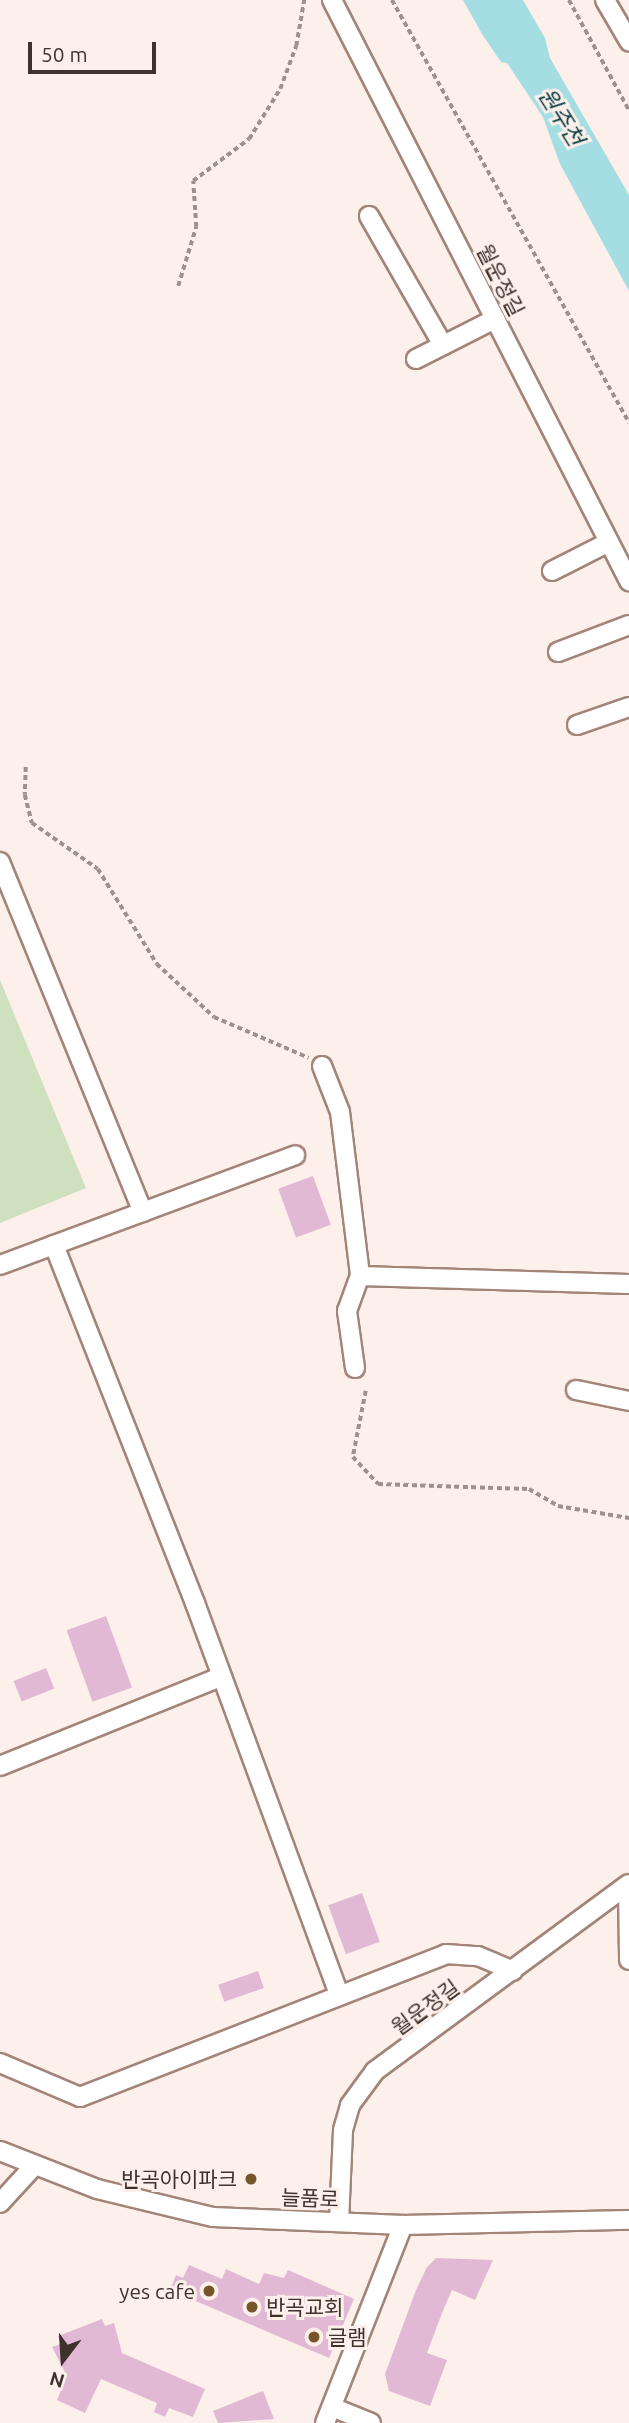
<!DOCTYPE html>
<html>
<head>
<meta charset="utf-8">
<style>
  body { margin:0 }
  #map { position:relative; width:629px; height:2423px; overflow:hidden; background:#fdefea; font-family:Ubuntu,"Noto Sans KR",sans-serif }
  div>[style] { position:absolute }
  .green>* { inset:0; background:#cee0be }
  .water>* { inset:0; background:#a4dee3 }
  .building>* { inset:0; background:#e2b9d5; transform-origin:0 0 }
  .path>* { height:3.5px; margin-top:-1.75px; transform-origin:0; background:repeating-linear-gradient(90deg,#9e908b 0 5px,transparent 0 8.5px) }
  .roads { filter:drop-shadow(2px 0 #a38479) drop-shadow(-2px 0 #a38479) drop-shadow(0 2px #a38479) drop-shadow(0 -2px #a38479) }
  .minor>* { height:18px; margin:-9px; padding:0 9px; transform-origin:9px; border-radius:9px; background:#fff }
  .dots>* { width:19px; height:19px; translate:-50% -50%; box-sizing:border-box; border:4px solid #fdefea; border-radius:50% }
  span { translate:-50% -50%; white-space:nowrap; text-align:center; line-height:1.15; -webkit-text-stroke:6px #fdefea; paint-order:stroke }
  .street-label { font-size:21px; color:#3f322d }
  .poi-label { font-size:21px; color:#3f322d }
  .right { translate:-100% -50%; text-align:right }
  .left { translate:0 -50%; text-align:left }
  .water-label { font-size:23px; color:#053d41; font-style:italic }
  .north { position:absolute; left:28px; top:2325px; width:70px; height:70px; -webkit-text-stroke:5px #fdefea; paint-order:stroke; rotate:197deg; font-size:19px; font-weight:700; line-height:28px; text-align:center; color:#3f322d }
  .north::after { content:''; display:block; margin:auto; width:24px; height:32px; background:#3f322d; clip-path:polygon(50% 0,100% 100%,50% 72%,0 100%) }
  .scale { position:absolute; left:28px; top:42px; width:128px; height:32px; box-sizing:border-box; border:4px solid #3f322d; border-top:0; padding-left:9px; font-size:21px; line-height:24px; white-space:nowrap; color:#3f322d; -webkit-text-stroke:5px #fdefea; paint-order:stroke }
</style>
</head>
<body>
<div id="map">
  <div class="green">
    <i style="clip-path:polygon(0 980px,86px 1188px,0 1223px)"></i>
  </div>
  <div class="water">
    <i style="clip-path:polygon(463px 0,523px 0,545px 38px,550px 58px,629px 195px,629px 291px,560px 164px,543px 117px,507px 63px,501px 62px,482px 34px)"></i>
  </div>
  <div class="building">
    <i style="left:313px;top:1176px;width:52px;height:37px;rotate:70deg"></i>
    <i style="left:106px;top:1616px;width:76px;height:42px;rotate:70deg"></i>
    <i style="left:46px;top:1668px;width:22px;height:35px;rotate:68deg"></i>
    <i style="left:362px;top:1893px;width:52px;height:36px;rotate:70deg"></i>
    <i style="left:258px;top:1971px;width:18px;height:42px;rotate:71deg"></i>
    <i style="clip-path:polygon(436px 2258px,493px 2260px,475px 2300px,452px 2290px,442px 2313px,427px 2353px,447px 2360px,430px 2406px,389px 2391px,385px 2374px,416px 2290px,427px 2267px)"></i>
    <i style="clip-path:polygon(189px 2265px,222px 2279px,226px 2269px,259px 2284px,264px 2273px,284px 2278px,288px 2270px,354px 2299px,329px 2358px,170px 2290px,176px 2275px,183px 2278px)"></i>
    <i style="clip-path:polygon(102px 2319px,105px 2326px,114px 2323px,122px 2353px,205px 2389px,193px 2417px,169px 2408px,165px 2417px,154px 2412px,157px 2403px,101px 2379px,85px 2413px,57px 2400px,67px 2376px,52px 2347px,61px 2344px,58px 2336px)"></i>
    <i style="clip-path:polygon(263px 2391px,274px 2419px,218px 2423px,213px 2411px)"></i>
  </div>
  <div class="path">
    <i style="left:392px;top:0;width:485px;rotate:60.7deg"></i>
    <i style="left:569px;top:0;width:125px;rotate:61.4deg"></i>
    <i style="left:178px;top:286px;width:62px;rotate:-73deg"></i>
    <i style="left:196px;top:227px;width:46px;rotate:-93.7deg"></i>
    <i style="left:193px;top:181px;width:70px;rotate:-36.9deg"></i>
    <i style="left:249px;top:139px;width:59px;rotate:-58.2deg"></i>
    <i style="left:280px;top:89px;width:46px;rotate:-69.6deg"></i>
    <i style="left:296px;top:46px;width:47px;rotate:-80.1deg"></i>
    <i style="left:26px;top:767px;width:28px;rotate:92deg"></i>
    <i style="left:25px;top:795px;width:29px;rotate:76deg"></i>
    <i style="left:32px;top:823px;width:80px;rotate:34.9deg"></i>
    <i style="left:98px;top:869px;width:112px;rotate:58.2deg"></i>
    <i style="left:157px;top:964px;width:78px;rotate:42.9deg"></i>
    <i style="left:214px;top:1017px;width:103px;rotate:23.3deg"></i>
    <i style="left:366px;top:1391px;width:67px;rotate:101.1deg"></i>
    <i style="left:353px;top:1457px;width:37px;rotate:47deg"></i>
    <i style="left:378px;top:1484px;width:151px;rotate:1.9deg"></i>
    <i style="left:529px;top:1489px;width:34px;rotate:30deg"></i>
    <i style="left:558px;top:1506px;width:72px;rotate:9.6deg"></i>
  </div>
  <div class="roads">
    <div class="minor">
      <i style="left:332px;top:0;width:653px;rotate:62.92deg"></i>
      <i style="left:605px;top:0;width:48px;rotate:59.7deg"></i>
      <i style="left:369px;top:216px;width:149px;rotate:60.2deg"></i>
      <i style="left:416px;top:359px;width:89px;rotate:-26.9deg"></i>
      <i style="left:552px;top:571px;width:64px;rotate:-27deg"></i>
      <i style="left:558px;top:652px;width:76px;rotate:-20.8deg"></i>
      <i style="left:577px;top:725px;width:55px;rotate:-19.1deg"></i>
      <i style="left:0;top:862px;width:378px;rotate:67.8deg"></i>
      <i style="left:322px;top:1066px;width:49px;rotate:68.6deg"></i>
      <i style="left:340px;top:1112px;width:165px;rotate:83deg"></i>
      <i style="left:360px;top:1276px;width:269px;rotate:1.7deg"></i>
      <i style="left:54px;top:1245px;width:385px;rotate:68.5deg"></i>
      <i style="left:195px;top:1603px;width:418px;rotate:69.8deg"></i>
      <i style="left:0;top:1265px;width:315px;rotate:-20.4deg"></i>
      <i style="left:355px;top:1368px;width:58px;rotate:-98deg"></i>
      <i style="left:347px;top:1311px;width:37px;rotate:-70deg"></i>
      <i style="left:576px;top:1390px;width:54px;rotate:11.7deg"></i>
      <i style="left:0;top:1766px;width:237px;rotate:-22deg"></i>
      <i style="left:628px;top:1885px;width:75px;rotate:89.2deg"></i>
      <i style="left:0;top:2063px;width:87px;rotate:23deg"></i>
      <i style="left:80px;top:2097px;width:393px;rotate:-21.3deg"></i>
      <i style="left:446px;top:1954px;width:32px;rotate:4deg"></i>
      <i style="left:478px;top:1956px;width:38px;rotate:23deg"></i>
      <i style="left:0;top:2151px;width:104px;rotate:21.4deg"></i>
      <i style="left:97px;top:2189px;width:119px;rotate:13.6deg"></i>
      <i style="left:213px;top:2217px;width:190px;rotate:2.4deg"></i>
      <i style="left:403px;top:2225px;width:226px;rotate:-1.3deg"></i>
      <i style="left:0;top:2203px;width:49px;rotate:-47.5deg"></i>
      <i style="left:339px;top:2222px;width:92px;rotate:-87.5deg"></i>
      <i style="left:343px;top:2130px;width:26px;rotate:-74deg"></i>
      <i style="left:350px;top:2105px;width:42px;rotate:-53.7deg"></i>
      <i style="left:375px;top:2071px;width:315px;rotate:-36.4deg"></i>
      <i style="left:332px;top:2407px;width:42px;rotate:22.3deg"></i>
      <i style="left:325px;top:2423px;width:213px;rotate:-68.5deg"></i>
    </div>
  </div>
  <div class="dots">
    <i style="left:251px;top:2179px;background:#76552b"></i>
    <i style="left:209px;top:2291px;background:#76552b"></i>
    <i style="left:252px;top:2307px;background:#76552b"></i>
    <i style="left:314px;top:2337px;background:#76552b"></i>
  </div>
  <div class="street-label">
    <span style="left:501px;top:280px;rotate:63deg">월운정길</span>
    <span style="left:425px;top:2007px;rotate:-36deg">월운정길</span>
    <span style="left:310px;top:2198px;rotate:2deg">늘품로</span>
  </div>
  <div class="poi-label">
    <span class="right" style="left:237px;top:2179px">반곡아이파크</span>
    <span class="right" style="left:195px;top:2291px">yes cafe</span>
    <span class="left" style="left:266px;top:2307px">반곡교회</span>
    <span class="left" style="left:328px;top:2337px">글램</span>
  </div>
  <div class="water-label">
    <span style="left:561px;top:117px;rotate:58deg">원주천</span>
  </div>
  <div class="north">N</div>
  <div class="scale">50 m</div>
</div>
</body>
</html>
